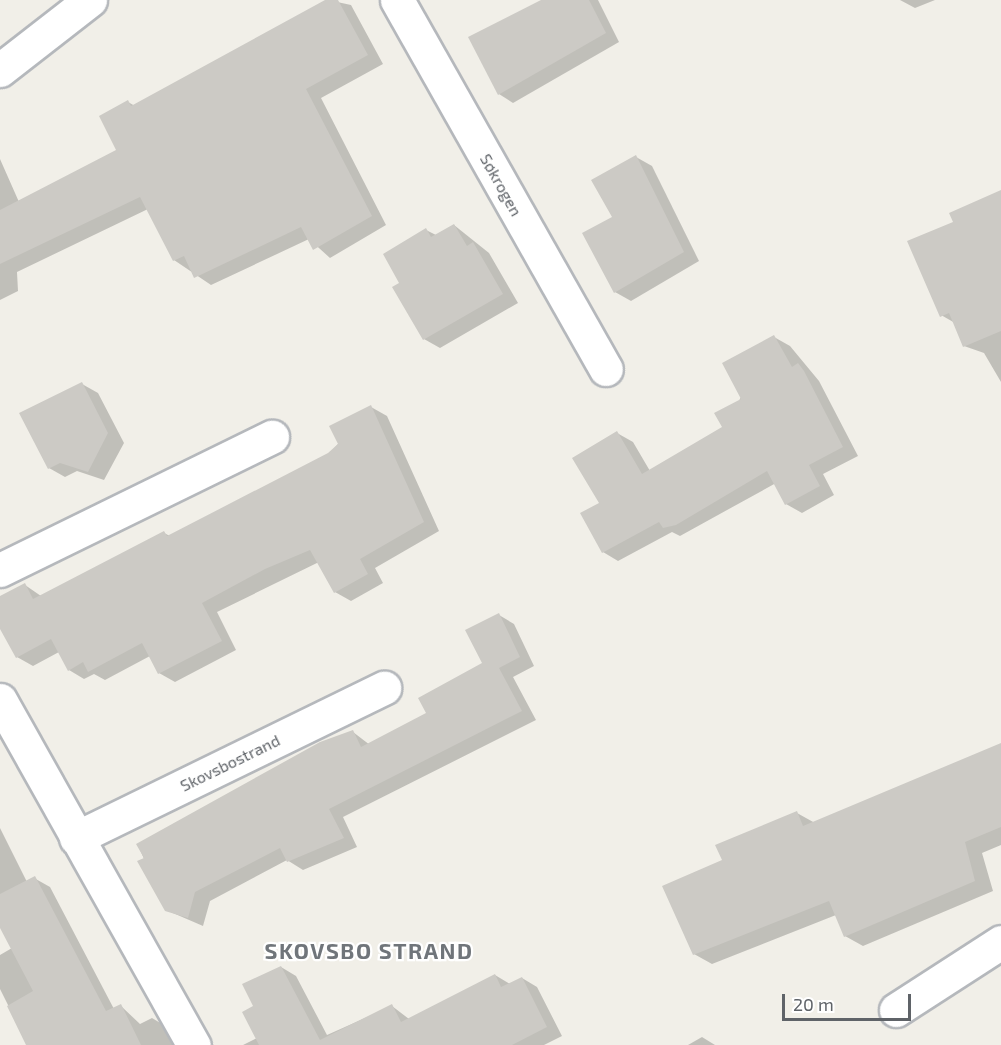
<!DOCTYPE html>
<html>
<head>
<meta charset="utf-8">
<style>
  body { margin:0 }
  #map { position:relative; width:1001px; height:1045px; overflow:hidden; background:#f1efe8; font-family:"Exo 2",sans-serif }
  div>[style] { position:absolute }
  .shadow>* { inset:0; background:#0003 }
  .building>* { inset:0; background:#cccac5 }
  .roads { filter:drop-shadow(2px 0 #b5b8bc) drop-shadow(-2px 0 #b5b8bc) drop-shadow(0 2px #b5b8bc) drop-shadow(0 -2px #b5b8bc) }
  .street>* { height:33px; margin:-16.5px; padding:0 16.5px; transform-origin:16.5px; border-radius:16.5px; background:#fff }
  .secondary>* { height:33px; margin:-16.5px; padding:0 16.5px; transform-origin:16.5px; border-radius:16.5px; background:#fff }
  span { translate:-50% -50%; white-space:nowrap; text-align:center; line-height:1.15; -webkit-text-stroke:4.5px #fff; paint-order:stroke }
  .street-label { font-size:16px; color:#5f6368 }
  .district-label { font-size:22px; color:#70757a; font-weight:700; letter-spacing:1.5px }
  .scale { position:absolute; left:782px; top:994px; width:129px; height:27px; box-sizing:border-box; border:3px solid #5f6368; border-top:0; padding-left:8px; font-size:18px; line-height:21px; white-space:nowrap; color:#5f6368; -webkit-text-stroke:4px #fff; paint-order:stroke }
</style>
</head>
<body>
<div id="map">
  <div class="shadow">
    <i style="clip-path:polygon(328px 0,351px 5px,383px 64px,321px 98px,386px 225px,330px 258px,309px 239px,211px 285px,174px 260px,148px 209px,17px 272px,18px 291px,0 300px,0 159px,19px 202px,118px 151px,128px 102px,135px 106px)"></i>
    <i style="clip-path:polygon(544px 0,598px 0,619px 42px,513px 103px,499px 94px)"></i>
    <i style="clip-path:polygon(900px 0,935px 0,915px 8px)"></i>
    <i style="clip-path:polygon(636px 157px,652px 166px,699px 261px,631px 301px,615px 292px)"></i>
    <i style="clip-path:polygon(1001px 192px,1001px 382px,984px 353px,964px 346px,955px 323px,941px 315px,955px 223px)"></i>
    <i style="clip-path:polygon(454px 225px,489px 253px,518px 303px,440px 348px,424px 339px,402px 283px,426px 230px,436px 235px)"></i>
    <i style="clip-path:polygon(774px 337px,790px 346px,819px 381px,858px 456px,823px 474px,834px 495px,802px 513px,786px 504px,776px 483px,680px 536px,672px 532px,618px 561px,603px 552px,601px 504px,617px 433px,633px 442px,650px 471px,724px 428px)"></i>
    <i style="clip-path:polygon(82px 384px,98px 393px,124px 443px,104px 480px,77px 471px,65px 477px,49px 468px)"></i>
    <i style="clip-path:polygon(371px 407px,387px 416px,439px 531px,375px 568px,383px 583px,351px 601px,335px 592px,319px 562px,217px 612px,236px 650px,175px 682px,159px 673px,150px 656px,105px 680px,94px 674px,84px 679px,69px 670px,59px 652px,33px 666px,17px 657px,0 621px,0 598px,25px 585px,41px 596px,164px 533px,170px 536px,329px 454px)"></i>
    <i style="clip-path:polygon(499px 615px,514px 624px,534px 666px,513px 677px,536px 720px,343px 817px,357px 847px,303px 870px,287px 860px,210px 901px,203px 926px,166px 910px,138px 845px,321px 744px,353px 732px,370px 745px,428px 714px,484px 664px)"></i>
    <i style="clip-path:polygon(1001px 745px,1001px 845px,982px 853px,993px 891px,863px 946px,845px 936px,836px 915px,712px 964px,694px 954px,724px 860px,797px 813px,815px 823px)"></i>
    <i style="clip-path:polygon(0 828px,27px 882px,34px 878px,50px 887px,114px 1009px,121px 1006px,140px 1024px,152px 1018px,167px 1027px,176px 1045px,28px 1045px,0 989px,0 955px,12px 948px,0 925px)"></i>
    <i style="clip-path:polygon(281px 967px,296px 976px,327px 1035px,392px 1006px,409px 1019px,495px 975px,510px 984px,522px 978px,537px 987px,562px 1036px,544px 1045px,243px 1045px,257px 1038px,255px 1007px)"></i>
    <i style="clip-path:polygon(702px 1037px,715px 1045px,688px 1045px)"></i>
  </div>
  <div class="building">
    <i style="clip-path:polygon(325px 0,338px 0,368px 55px,306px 89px,372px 216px,313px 250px,301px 227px,194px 278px,184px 256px,173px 261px,140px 197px,0 264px,0 210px,116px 150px,99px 116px,128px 100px,131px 106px)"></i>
    <i style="clip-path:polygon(541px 0,589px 0,606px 33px,498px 95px,468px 37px)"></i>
    <i style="clip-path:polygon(636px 155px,684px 252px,614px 293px,582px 233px,612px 217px,591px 180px)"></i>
    <i style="clip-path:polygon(1001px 190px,1001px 331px,963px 347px,949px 313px,940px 317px,907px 241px,953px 222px,949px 213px)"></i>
    <i style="clip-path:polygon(454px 224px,467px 246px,473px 242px,503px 294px,423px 340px,392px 287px,399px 283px,383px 254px,426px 228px,431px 237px)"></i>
    <i style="clip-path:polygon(774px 335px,792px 367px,798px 363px,804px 371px,843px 447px,809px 465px,820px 486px,785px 505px,767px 471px,676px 525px,663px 528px,659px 522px,602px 553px,580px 513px,599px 503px,572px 458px,617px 431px,642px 474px,722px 427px,714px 413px,741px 399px,722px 363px)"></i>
    <i style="clip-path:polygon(82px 382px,108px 433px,88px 472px,60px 463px,48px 469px,19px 413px)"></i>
    <i style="clip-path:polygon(371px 405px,424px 522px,360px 559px,368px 574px,334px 593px,310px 550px,265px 569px,202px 603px,222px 641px,158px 674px,142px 643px,88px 672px,83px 662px,68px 671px,51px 639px,16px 658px,0 629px,0 596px,25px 583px,33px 599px,164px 531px,167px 536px,328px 453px,338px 444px,329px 426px)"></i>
    <i style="clip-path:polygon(499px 613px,520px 657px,499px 668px,522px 711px,329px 809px,344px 838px,287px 862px,280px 848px,195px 892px,188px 918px,165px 911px,137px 861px,144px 858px,136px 844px,320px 742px,353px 730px,361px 747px,426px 713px,418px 698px,482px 663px,465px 630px)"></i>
    <i style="clip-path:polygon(1001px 743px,1001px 827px,965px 842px,975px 881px,844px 937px,829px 901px,693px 955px,662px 886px,722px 860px,715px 845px,797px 811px,803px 826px)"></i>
    <i style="clip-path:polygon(35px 876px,106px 1011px,121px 1004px,141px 1045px,26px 1045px,7px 1006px,33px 991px,0 928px,0 894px)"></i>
    <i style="clip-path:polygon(281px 966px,320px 1040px,392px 1004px,401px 1022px,495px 974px,501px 987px,522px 977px,547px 1027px,512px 1045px,259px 1045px,242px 1012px,253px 1006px,242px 984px)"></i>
  </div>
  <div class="roads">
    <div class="street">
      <i style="left:397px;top:0;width:424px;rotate:60.5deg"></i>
      <i style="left:0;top:570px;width:303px;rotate:-26.1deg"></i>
      <i style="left:0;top:700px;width:396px;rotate:60.7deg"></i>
      <i style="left:76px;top:838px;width:343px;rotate:-26deg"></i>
      <i style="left:896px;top:1010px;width:125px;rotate:-32.9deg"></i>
    </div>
    <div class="secondary">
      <i style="left:0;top:70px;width:114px;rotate:-37.9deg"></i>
    </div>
  </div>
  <div class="street-label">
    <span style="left:501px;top:185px;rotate:61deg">Søkrogen</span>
    <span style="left:230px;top:763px;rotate:-26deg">Skovsbostrand</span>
  </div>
  <div class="district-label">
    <span style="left:369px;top:951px">SKOVSBO STRAND</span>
  </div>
  <div class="scale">20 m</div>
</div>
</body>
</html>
